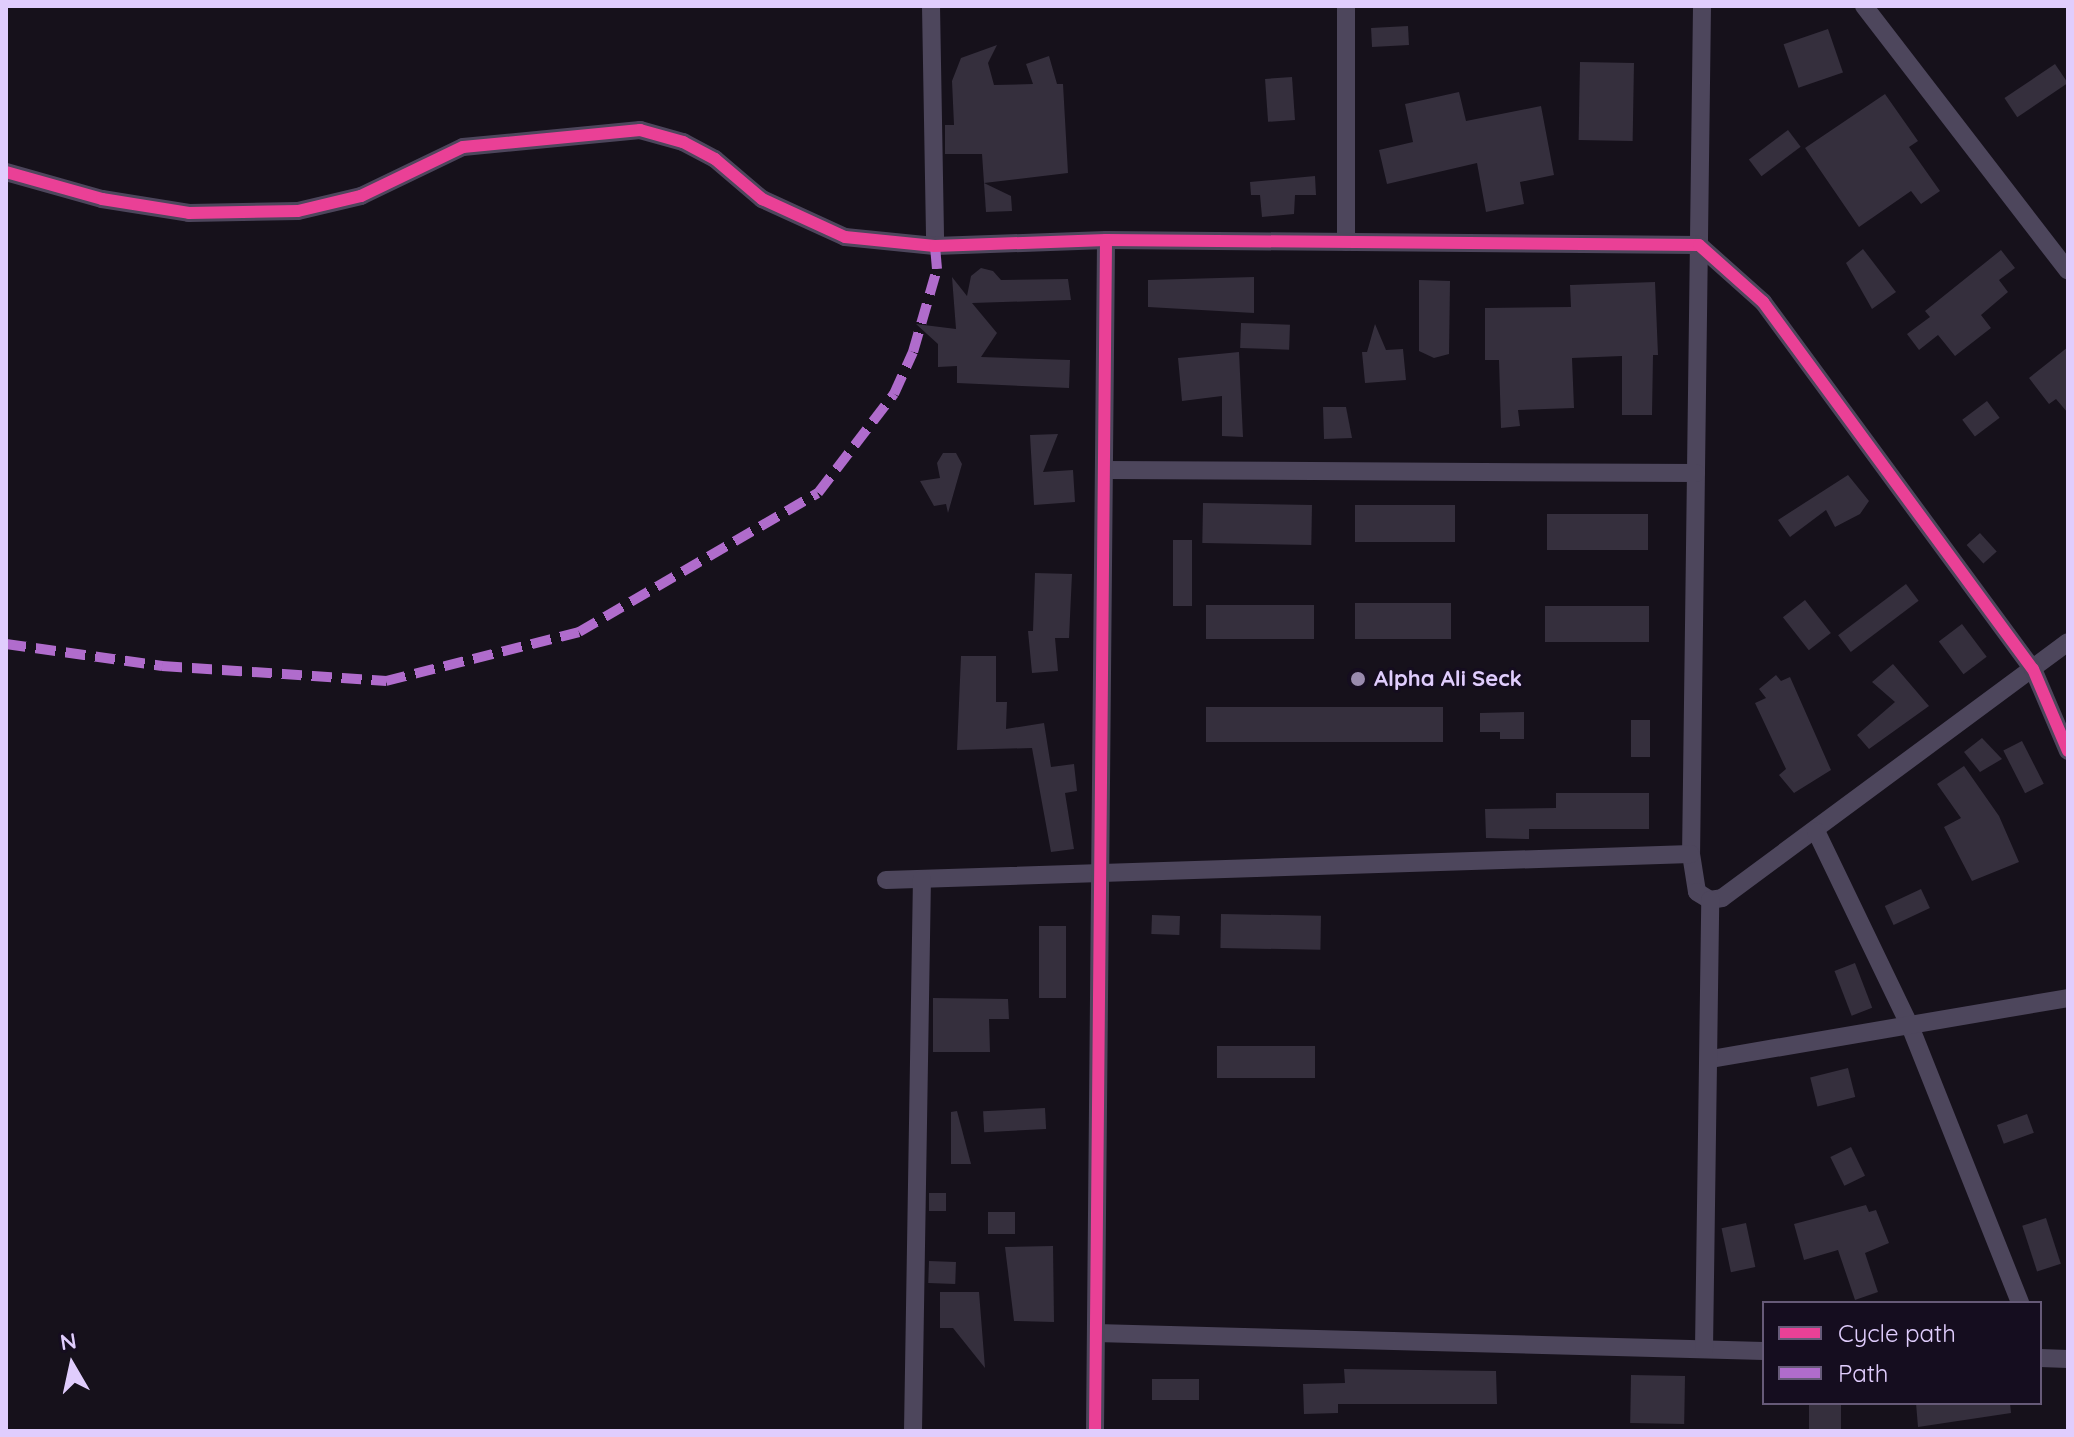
<!DOCTYPE html>
<html>
<head>
<meta charset="utf-8">
<style>
  body { margin:0 }
  #map { position:relative; width:2074px; height:1437px; overflow:hidden; background:#16111b; font-family:Quicksand,sans-serif }
  div>[style] { position:absolute }
  .building>* { inset:0; background:#352f3d; transform-origin:0 0 }
  .minor>* { height:18px; margin:-9px; padding:0 9px; transform-origin:9px; border-radius:9px; background:#4d465c }
  .quiet>* { height:10px; margin-top:-5px; transform-origin:0; background:repeating-linear-gradient(90deg,#b06ccc 0 20px,transparent 0 30px) }
  .cycleway>* { height:12px; margin:-6px; padding:0 6px; transform-origin:6px; border-radius:6px; background:#ea4096 }
  .dots>* { width:22px; height:22px; translate:-50% -50%; box-sizing:border-box; border:4px solid #150d1f; border-radius:50% }
  span { translate:-50% -50%; white-space:nowrap; text-align:center; line-height:1.15; -webkit-text-stroke:6px #150d1f; paint-order:stroke }
  .poi-label { font-size:22px; color:#e0cdfd; font-weight:700 }
  .left { translate:0 -50%; text-align:left }
  .frame { position:absolute; inset:0; border:8px solid #e0cdfd; pointer-events:none }
  .legend { position:absolute; left:1762px; top:1301px; width:280px; height:104px; box-sizing:border-box; background:#150d1f; border:2px solid #665a78; margin:0; padding:10px 14px; list-style:none; font-size:24px; color:#e0cdfd }
  .legend li { display:flex; align-items:center; gap:16px; height:40px }
  .legend b { width:40px; border:2px solid #665a78 }
  .north { position:absolute; left:32px; top:1325px; width:80px; height:80px; -webkit-text-stroke:6px #150d1f; paint-order:stroke; rotate:351deg; font-size:22px; font-weight:700; line-height:32px; text-align:center; color:#e0cdfd }
  .north::after { content:''; display:block; margin:auto; width:28px; height:36px; background:#e0cdfd; clip-path:polygon(50% 0,100% 100%,50% 72%,0 100%) }
</style>
</head>
<body>
<div id="map">
  <div class="building">
    <i style="left:1408px;top:26px;width:19px;height:37px;rotate:87deg"></i>
    <i style="left:1828px;top:29px;width:46px;height:47px;rotate:71deg"></i>
    <i style="clip-path:polygon(997px 45px,988px 63px,994px 85px,1033px 84px,1026px 64px,1049px 56px,1057px 84px,1063px 84px,1068px 173px,984px 183px,982px 154px,945px 154px,945px 125px,954px 125px,952px 81px,961px 58px)"></i>
    <i style="left:1580px;top:62px;width:54px;height:78px;rotate:1deg"></i>
    <i style="left:2055px;top:64px;width:23px;height:61px;rotate:56deg"></i>
    <i style="left:1292px;top:77px;width:43px;height:27px;rotate:86deg"></i>
    <i style="clip-path:polygon(1459px 92px,1466px 121px,1541px 106px,1554px 175px,1520px 182px,1524px 204px,1486px 212px,1477px 163px,1387px 184px,1379px 150px,1413px 142px,1405px 104px)"></i>
    <i style="clip-path:polygon(1885px 94px,1918px 141px,1909px 147px,1940px 191px,1921px 204px,1911px 191px,1859px 227px,1805px 148px)"></i>
    <i style="left:1788px;top:130px;width:21px;height:49px;rotate:53deg"></i>
    <i style="clip-path:polygon(1315px 176px,1316px 195px,1295px 195px,1294px 214px,1262px 217px,1260px 195px,1251px 195px,1250px 182px)"></i>
    <i style="clip-path:polygon(984px 183px,1011px 196px,1012px 211px,986px 212px)"></i>
    <i style="clip-path:polygon(1863px 249px,1896px 292px,1872px 309px,1846px 263px)"></i>
    <i style="clip-path:polygon(2001px 250px,2015px 268px,1999px 280px,2008px 292px,1981px 315px,1991px 328px,1955px 356px,1938px 335px,1919px 350px,1907px 334px,1930px 317px,1925px 311px)"></i>
    <i style="clip-path:polygon(981px 268px,993px 271px,1001px 280px,1068px 279px,1071px 300px,972px 303px,997px 333px,981px 357px,1070px 360px,1069px 388px,957px 383px,957px 366px,938px 367px,938px 344px,916px 324px,956px 329px,952px 277px,967px 296px,971px 276px)"></i>
    <i style="clip-path:polygon(1254px 277px,1254px 313px,1148px 307px,1148px 280px)"></i>
    <i style="clip-path:polygon(1419px 280px,1450px 281px,1449px 354px,1434px 358px,1419px 351px)"></i>
    <i style="clip-path:polygon(1655px 282px,1658px 355px,1653px 355px,1652px 415px,1622px 415px,1622px 356px,1572px 358px,1574px 408px,1518px 410px,1520px 426px,1501px 428px,1499px 360px,1485px 360px,1485px 308px,1571px 307px,1570px 285px)"></i>
    <i style="left:1241px;top:323px;width:49px;height:25px;rotate:2deg"></i>
    <i style="clip-path:polygon(1375px 324px,1386px 350px,1403px 349px,1406px 380px,1365px 383px,1362px 352px,1367px 352px)"></i>
    <i style="clip-path:polygon(2068px 347px,2068px 413px,2056px 399px,2049px 404px,2029px 378px)"></i>
    <i style="clip-path:polygon(1239px 352px,1243px 437px,1222px 436px,1222px 396px,1182px 401px,1178px 358px)"></i>
    <i style="left:1987px;top:401px;width:21px;height:31px;rotate:53deg"></i>
    <i style="clip-path:polygon(1323px 407px,1346px 407px,1352px 438px,1324px 439px)"></i>
    <i style="clip-path:polygon(1058px 434px,1043px 472px,1073px 470px,1075px 502px,1034px 505px,1030px 435px)"></i>
    <i style="clip-path:polygon(943px 453px,956px 453px,962px 464px,948px 513px,946px 504px,934px 506px,920px 481px,940px 478px,937px 463px)"></i>
    <i style="clip-path:polygon(1848px 475px,1869px 501px,1860px 514px,1835px 527px,1826px 510px,1790px 537px,1778px 520px)"></i>
    <i style="left:1203px;top:503px;width:109px;height:40px;rotate:1deg"></i>
    <i style="left:1455px;top:505px;width:37px;height:100px;rotate:90deg"></i>
    <i style="left:1648px;top:514px;width:36px;height:101px;rotate:90deg"></i>
    <i style="left:1980px;top:533px;width:25px;height:18px;rotate:48deg"></i>
    <i style="left:1173px;top:540px;width:19px;height:66px"></i>
    <i style="clip-path:polygon(1035px 573px,1072px 574px,1069px 638px,1055px 638px,1058px 671px,1032px 673px,1028px 631px,1033px 631px)"></i>
    <i style="left:1906px;top:584px;width:21px;height:85px;rotate:53deg"></i>
    <i style="left:1805px;top:600px;width:42px;height:28px;rotate:52deg"></i>
    <i style="left:1451px;top:603px;width:36px;height:96px;rotate:90deg"></i>
    <i style="left:1314px;top:605px;width:34px;height:108px;rotate:90deg"></i>
    <i style="left:1649px;top:606px;width:36px;height:104px;rotate:90deg"></i>
    <i style="left:1962px;top:624px;width:41px;height:29px;rotate:53deg"></i>
    <i style="clip-path:polygon(961px 656px,996px 656px,996px 702px,1007px 702px,1006px 729px,1044px 723px,1051px 767px,1074px 764px,1077px 791px,1065px 793px,1074px 849px,1051px 852px,1032px 748px,957px 750px)"></i>
    <i style="clip-path:polygon(1893px 664px,1929px 706px,1869px 749px,1857px 735px,1895px 702px,1872px 682px)"></i>
    <i style="clip-path:polygon(1776px 675px,1781px 681px,1790px 677px,1831px 770px,1794px 793px,1779px 775px,1786px 769px,1755px 703px,1766px 698px,1759px 689px)"></i>
    <i style="left:1206px;top:707px;width:237px;height:35px"></i>
    <i style="clip-path:polygon(1524px 712px,1524px 739px,1500px 739px,1500px 732px,1480px 732px,1480px 713px)"></i>
    <i style="left:1631px;top:720px;width:19px;height:37px"></i>
    <i style="clip-path:polygon(1982px 738px,2002px 759px,1980px 772px,1964px 752px)"></i>
    <i style="left:2022px;top:741px;width:48px;height:21px;rotate:63deg"></i>
    <i style="clip-path:polygon(1964px 766px,1999px 816px,2019px 862px,1972px 881px,1944px 827px,1961px 818px,1937px 784px)"></i>
    <i style="clip-path:polygon(1556px 793px,1649px 793px,1649px 829px,1529px 829px,1529px 839px,1486px 838px,1485px 809px,1556px 808px)"></i>
    <i style="left:1921px;top:889px;width:21px;height:40px;rotate:65deg"></i>
    <i style="left:1221px;top:914px;width:100px;height:34px;rotate:1deg"></i>
    <i style="left:1152px;top:915px;width:28px;height:19px;rotate:2deg"></i>
    <i style="left:1039px;top:926px;width:27px;height:72px"></i>
    <i style="left:1855px;top:963px;width:48px;height:22px;rotate:69deg"></i>
    <i style="clip-path:polygon(933px 998px,1008px 999px,1009px 1019px,989px 1019px,990px 1052px,933px 1052px)"></i>
    <i style="left:1217px;top:1046px;width:98px;height:32px"></i>
    <i style="left:1848px;top:1068px;width:30px;height:39px;rotate:76deg"></i>
    <i style="left:1045px;top:1108px;width:21px;height:62px;rotate:87deg"></i>
    <i style="clip-path:polygon(957px 1111px,971px 1164px,951px 1164px,951px 1112px)"></i>
    <i style="left:2027px;top:1114px;width:20px;height:32px;rotate:70deg"></i>
    <i style="left:1851px;top:1147px;width:32px;height:23px;rotate:64deg"></i>
    <i style="left:929px;top:1193px;width:17px;height:18px"></i>
    <i style="clip-path:polygon(1866px 1205px,1869px 1212px,1876px 1210px,1889px 1243px,1865px 1253px,1878px 1292px,1855px 1300px,1838px 1250px,1804px 1260px,1794px 1224px)"></i>
    <i style="left:988px;top:1212px;width:27px;height:22px"></i>
    <i style="left:2046px;top:1218px;width:48px;height:25px;rotate:72deg"></i>
    <i style="left:1746px;top:1223px;width:45px;height:25px;rotate:78deg"></i>
    <i style="clip-path:polygon(1053px 1246px,1054px 1322px,1014px 1321px,1005px 1247px)"></i>
    <i style="left:929px;top:1261px;width:27px;height:22px;rotate:2deg"></i>
    <i style="clip-path:polygon(940px 1292px,979px 1292px,985px 1368px,953px 1328px,940px 1328px)"></i>
    <i style="clip-path:polygon(1344px 1369px,1496px 1371px,1497px 1404px,1338px 1404px,1338px 1413px,1304px 1414px,1303px 1384px,1345px 1383px)"></i>
    <i style="left:1685px;top:1376px;width:48px;height:54px;rotate:91deg"></i>
    <i style="left:1199px;top:1379px;width:21px;height:47px;rotate:90deg"></i>
    <i style="left:1809px;top:1403px;width:32px;height:27px"></i>
    <i style="clip-path:polygon(1916px 1403px,2010px 1403px,2011px 1413px,1918px 1427px)"></i>
  </div>
  <div class="minor">
    <i style="left:931px;top:6px;width:240px;rotate:89deg"></i>
    <i style="left:1346px;top:6px;width:236px;rotate:90deg"></i>
    <i style="left:1702px;top:6px;width:848px;rotate:90.74deg"></i>
    <i style="left:1691px;top:854px;width:38px;rotate:81deg"></i>
    <i style="left:1697px;top:892px;width:15px;rotate:32deg"></i>
    <i style="left:1710px;top:900px;width:12px;rotate:-9deg"></i>
    <i style="left:1722px;top:898px;width:430px;rotate:-36.5deg"></i>
    <i style="left:1864px;top:6px;width:334px;rotate:52.4deg"></i>
    <i style="left:6px;top:172px;width:100px;rotate:15.7deg"></i>
    <i style="left:102px;top:199px;width:88px;rotate:9.1deg"></i>
    <i style="left:189px;top:213px;width:109px;rotate:-1.1deg"></i>
    <i style="left:298px;top:211px;width:65px;rotate:-13.4deg"></i>
    <i style="left:361px;top:196px;width:113px;rotate:-25.7deg"></i>
    <i style="left:463px;top:147px;width:178px;rotate:-5.5deg"></i>
    <i style="left:640px;top:130px;width:45px;rotate:15.6deg"></i>
    <i style="left:683px;top:142px;width:36px;rotate:28deg"></i>
    <i style="left:715px;top:159px;width:62px;rotate:40.4deg"></i>
    <i style="left:762px;top:199px;width:91px;rotate:24.6deg"></i>
    <i style="left:845px;top:237px;width:90px;rotate:5.7deg"></i>
    <i style="left:935px;top:246px;width:171px;rotate:-2deg"></i>
    <i style="left:1106px;top:240px;width:593px;rotate:0.48deg"></i>
    <i style="left:1699px;top:245px;width:86px;rotate:41.7deg"></i>
    <i style="left:1763px;top:302px;width:456px;rotate:53.7deg"></i>
    <i style="left:2033px;top:669px;width:89px;rotate:66.9deg"></i>
    <i style="left:1104px;top:470px;width:592px;rotate:0.29deg"></i>
    <i style="left:1816px;top:831px;width:216px;rotate:64.3deg"></i>
    <i style="left:1910px;top:1026px;width:298px;rotate:68.3deg"></i>
    <i style="left:886px;top:880px;width:805px;rotate:-1.85deg"></i>
    <i style="left:1711px;top:1059px;width:362px;rotate:-9.7deg"></i>
    <i style="left:1096px;top:1333px;width:668px;rotate:1.54deg"></i>
    <i style="left:1704px;top:1349px;width:449px;rotate:-89.2deg"></i>
    <i style="left:2040px;top:1358px;width:28px;rotate:2deg"></i>
    <i style="left:913px;top:1431px;width:552px;rotate:-89.07deg"></i>
    <i style="left:1095px;top:1431px;width:1191px;rotate:-89.47deg"></i>
  </div>
  <div class="quiet">
    <i style="left:6px;top:644px;width:158px;rotate:8deg"></i>
    <i style="left:162px;top:666px;width:225px;rotate:3.8deg"></i>
    <i style="left:386px;top:681px;width:199px;rotate:-14.2deg"></i>
    <i style="left:579px;top:632px;width:276px;rotate:-30.2deg"></i>
    <i style="left:818px;top:493px;width:125px;rotate:-52.5deg"></i>
    <i style="left:894px;top:394px;width:46px;rotate:-65.7deg"></i>
    <i style="left:913px;top:352px;width:86px;rotate:-73.9deg"></i>
    <i style="left:937px;top:269px;width:23px;rotate:-95deg"></i>
  </div>
  <div class="cycleway">
    <i style="left:6px;top:172px;width:100px;rotate:15.7deg"></i>
    <i style="left:102px;top:199px;width:88px;rotate:9.1deg"></i>
    <i style="left:189px;top:213px;width:109px;rotate:-1.1deg"></i>
    <i style="left:298px;top:211px;width:65px;rotate:-13.4deg"></i>
    <i style="left:361px;top:196px;width:113px;rotate:-25.7deg"></i>
    <i style="left:463px;top:147px;width:178px;rotate:-5.5deg"></i>
    <i style="left:640px;top:130px;width:45px;rotate:15.6deg"></i>
    <i style="left:683px;top:142px;width:36px;rotate:28deg"></i>
    <i style="left:715px;top:159px;width:62px;rotate:40.4deg"></i>
    <i style="left:762px;top:199px;width:91px;rotate:24.6deg"></i>
    <i style="left:845px;top:237px;width:90px;rotate:5.7deg"></i>
    <i style="left:935px;top:246px;width:171px;rotate:-2deg"></i>
    <i style="left:1106px;top:240px;width:593px;rotate:0.48deg"></i>
    <i style="left:1699px;top:245px;width:86px;rotate:41.7deg"></i>
    <i style="left:1763px;top:302px;width:456px;rotate:53.7deg"></i>
    <i style="left:2033px;top:669px;width:89px;rotate:66.9deg"></i>
    <i style="left:1095px;top:1431px;width:1191px;rotate:-89.47deg"></i>
  </div>
  <div class="dots">
    <i style="left:1358px;top:679px;background:#998bae"></i>
  </div>
  <div class="poi-label">
    <span class="left" style="left:1374px;top:679px">Alpha Ali Seck</span>
  </div>
  <div class="frame"></div>
  <ul class="legend">
  <li><b style="height:10px;background:#ea4096"></b>Cycle path</li>
  <li><b style="height:10px;background:#b06ccc"></b>Path</li>
  </ul>
  <div class="north">N</div>
</div>
</body>
</html>
